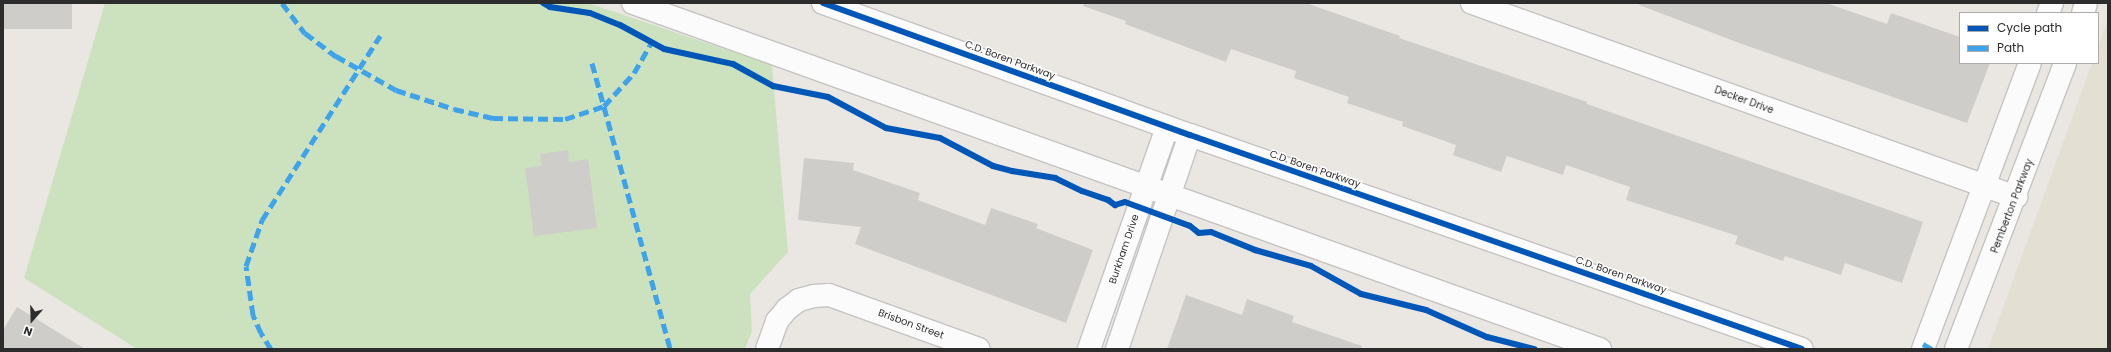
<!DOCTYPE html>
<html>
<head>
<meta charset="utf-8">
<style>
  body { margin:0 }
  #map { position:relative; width:2111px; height:352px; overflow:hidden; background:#eae7e3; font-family:Poppins,sans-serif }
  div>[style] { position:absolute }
  .education>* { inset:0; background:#e3dfd2 }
  .green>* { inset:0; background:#cce2bf }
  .building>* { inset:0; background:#cfcdca; transform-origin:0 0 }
  .roads { filter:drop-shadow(1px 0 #c4c3c2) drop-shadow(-1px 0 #c4c3c2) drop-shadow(0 1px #c4c3c2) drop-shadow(0 -1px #c4c3c2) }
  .street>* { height:22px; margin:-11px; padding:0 11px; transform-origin:11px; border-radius:11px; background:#fcfbfb }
  .secondary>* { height:22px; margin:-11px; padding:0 11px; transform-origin:11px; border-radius:11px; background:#fcfbfb }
  .quiet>* { height:5px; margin-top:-2.5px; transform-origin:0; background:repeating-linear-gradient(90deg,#3ea3eb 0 10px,transparent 0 15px) }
  .cycleway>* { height:6px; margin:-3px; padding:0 3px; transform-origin:3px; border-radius:3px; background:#0057b8 }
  span { translate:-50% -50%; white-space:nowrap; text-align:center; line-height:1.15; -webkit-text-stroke:3px #fff; paint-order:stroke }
  .street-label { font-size:10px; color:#2c2c2c }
  .frame { position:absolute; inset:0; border:4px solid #2c2c2c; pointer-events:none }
  .legend { position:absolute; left:1959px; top:12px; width:140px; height:52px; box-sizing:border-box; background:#fff; border:1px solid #ababab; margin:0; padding:5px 7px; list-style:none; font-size:12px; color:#2c2c2c }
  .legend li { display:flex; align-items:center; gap:8px; height:20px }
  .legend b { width:20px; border:1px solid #ababab }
  .north { position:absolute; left:12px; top:300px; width:40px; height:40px; -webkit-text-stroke:3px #fff; paint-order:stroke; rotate:200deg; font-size:11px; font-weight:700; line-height:16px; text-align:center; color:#2c2c2c }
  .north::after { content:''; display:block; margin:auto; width:14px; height:18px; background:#2c2c2c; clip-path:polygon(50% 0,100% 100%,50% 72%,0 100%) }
</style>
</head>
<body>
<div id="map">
  <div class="education">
    <i style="clip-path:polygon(2108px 20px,2108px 349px,1988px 349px,2092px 63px,2098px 63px,2098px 47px)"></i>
  </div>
  <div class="green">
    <i style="clip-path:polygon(105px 3px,588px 3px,772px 65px,788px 252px,750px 294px,752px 331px,745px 349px,137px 349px,24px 278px)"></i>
  </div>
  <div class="building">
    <i style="left:3px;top:3px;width:69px;height:26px"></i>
    <i style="clip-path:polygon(1084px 3px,1306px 3px,1400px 36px,1399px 38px,1587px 102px,1587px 104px,1923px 222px,1902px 283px,1845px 263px,1841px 275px,1785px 256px,1783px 261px,1735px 244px,1738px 236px,1626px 200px,1630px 187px,1566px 165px,1563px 175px,1507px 156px,1501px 172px,1453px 155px,1456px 145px,1402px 126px,1403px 122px,1347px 103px,1349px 97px,1294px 78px,1296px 71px,1231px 49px,1226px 62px,1125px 24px,1126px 21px,1083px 6px)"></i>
    <i style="clip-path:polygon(1640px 3px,1826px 3px,1887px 24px,1891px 13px,1960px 37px,1960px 63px,1990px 63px,1967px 123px,1742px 44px,1639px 5px)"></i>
    <i style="clip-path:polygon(568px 150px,569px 162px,588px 159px,597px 228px,534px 236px,525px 168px,542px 166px,540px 154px)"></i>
    <i style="clip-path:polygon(804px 158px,854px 163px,853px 170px,920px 193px,918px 200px,985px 225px,991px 208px,1038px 224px,1036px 228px,1093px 250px,1066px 323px,855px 244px,861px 227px,798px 220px)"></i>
    <i style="clip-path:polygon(1186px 295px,1242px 315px,1247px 299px,1294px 316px,1292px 322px,1362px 346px,1361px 349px,1167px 349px)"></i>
    <i style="clip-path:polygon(17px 307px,85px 349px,3px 349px,3px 330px)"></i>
  </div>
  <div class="roads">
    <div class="street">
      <i style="left:1472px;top:3px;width:578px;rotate:19.63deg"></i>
      <i style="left:2048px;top:13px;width:11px;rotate:-68deg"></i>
      <i style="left:2083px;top:13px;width:10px;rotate:-73deg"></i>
      <i style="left:767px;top:349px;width:30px;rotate:-70deg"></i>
      <i style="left:777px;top:321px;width:16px;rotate:-50deg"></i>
      <i style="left:787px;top:309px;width:15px;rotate:-37deg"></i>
      <i style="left:799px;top:300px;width:16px;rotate:-15deg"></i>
      <i style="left:814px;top:296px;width:15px;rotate:-4deg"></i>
      <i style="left:829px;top:295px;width:159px;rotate:19.8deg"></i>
      <i style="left:1089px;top:349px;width:235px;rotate:-70.6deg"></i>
      <i style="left:1117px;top:349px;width:226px;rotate:-71.2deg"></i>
      <i style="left:1923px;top:349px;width:305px;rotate:-69.5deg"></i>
      <i style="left:1956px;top:349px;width:306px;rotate:-69.1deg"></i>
    </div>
    <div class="secondary">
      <i style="left:633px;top:3px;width:1027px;rotate:19.69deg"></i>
      <i style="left:823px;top:3px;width:390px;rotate:19.8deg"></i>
      <i style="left:1190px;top:135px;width:648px;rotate:19.27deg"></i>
    </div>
  </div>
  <div class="quiet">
    <i style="left:282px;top:3px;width:38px;rotate:53deg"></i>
    <i style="left:305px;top:33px;width:39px;rotate:37deg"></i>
    <i style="left:336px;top:56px;width:69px;rotate:29.5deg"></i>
    <i style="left:396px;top:90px;width:61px;rotate:18.1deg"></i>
    <i style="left:454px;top:109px;width:40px;rotate:13deg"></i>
    <i style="left:493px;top:118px;width:72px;rotate:0.8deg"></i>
    <i style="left:565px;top:119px;width:41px;rotate:-18.4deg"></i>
    <i style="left:604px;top:106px;width:45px;rotate:-47.7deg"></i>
    <i style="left:634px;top:73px;width:36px;rotate:-60deg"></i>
    <i style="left:592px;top:63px;width:296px;rotate:74.7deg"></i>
    <i style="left:1923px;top:344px;width:10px;rotate:29deg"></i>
    <i style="left:271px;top:349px;width:19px;rotate:-122deg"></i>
    <i style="left:261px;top:333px;width:20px;rotate:-114deg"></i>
    <i style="left:253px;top:315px;width:49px;rotate:-98.1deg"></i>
    <i style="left:246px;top:266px;width:49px;rotate:-70.8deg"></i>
    <i style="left:262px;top:220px;width:219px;rotate:-57.3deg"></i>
  </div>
  <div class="cycleway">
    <i style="left:543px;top:3px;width:8px;rotate:30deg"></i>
    <i style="left:550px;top:7px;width:40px;rotate:8.5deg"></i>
    <i style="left:590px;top:13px;width:32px;rotate:22deg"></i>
    <i style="left:620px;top:25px;width:50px;rotate:28.6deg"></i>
    <i style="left:664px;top:49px;width:71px;rotate:12.3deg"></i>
    <i style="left:733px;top:64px;width:46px;rotate:28.8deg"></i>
    <i style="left:773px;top:86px;width:56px;rotate:11.3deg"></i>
    <i style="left:828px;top:97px;width:66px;rotate:28.1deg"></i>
    <i style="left:886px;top:128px;width:55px;rotate:10.5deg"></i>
    <i style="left:940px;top:138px;width:60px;rotate:27.8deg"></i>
    <i style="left:993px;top:166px;width:20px;rotate:15deg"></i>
    <i style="left:1012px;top:171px;width:44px;rotate:9.2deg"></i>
    <i style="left:1055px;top:178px;width:30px;rotate:26deg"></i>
    <i style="left:1082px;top:191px;width:28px;rotate:19deg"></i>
    <i style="left:1108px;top:200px;width:9px;rotate:36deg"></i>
    <i style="left:1115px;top:205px;width:10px;rotate:-17deg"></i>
    <i style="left:1125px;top:202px;width:69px;rotate:20.3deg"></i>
    <i style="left:1190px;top:226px;width:11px;rotate:38deg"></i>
    <i style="left:1199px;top:233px;width:12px;rotate:-5deg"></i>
    <i style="left:1211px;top:232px;width:48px;rotate:22.2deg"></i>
    <i style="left:1255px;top:250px;width:58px;rotate:15.9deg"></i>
    <i style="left:1311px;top:266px;width:57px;rotate:29.2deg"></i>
    <i style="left:1361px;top:294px;width:67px;rotate:13.8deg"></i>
    <i style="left:1426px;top:310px;width:67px;rotate:23.9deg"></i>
    <i style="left:1487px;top:337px;width:49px;rotate:14.3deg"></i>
    <i style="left:823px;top:3px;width:390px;rotate:19.8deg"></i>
    <i style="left:1190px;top:135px;width:648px;rotate:19.27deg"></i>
  </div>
  <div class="street-label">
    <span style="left:1010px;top:60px;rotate:20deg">C.D. Boren Parkway</span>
    <span style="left:1744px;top:100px;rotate:20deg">Decker Drive</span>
    <span style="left:1315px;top:169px;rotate:19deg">C.D. Boren Parkway</span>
    <span style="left:2012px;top:206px;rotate:-69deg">Pemberton Parkway</span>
    <span style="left:1124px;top:249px;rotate:-71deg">Burkham Drive</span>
    <span style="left:1621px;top:275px;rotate:19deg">C.D. Boren Parkway</span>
    <span style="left:911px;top:324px;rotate:20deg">Brisbon Street</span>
  </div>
  <div class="frame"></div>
  <ul class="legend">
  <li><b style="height:5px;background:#0057b8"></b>Cycle path</li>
  <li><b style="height:5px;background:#3ea3eb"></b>Path</li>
  </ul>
  <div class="north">N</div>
</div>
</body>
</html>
